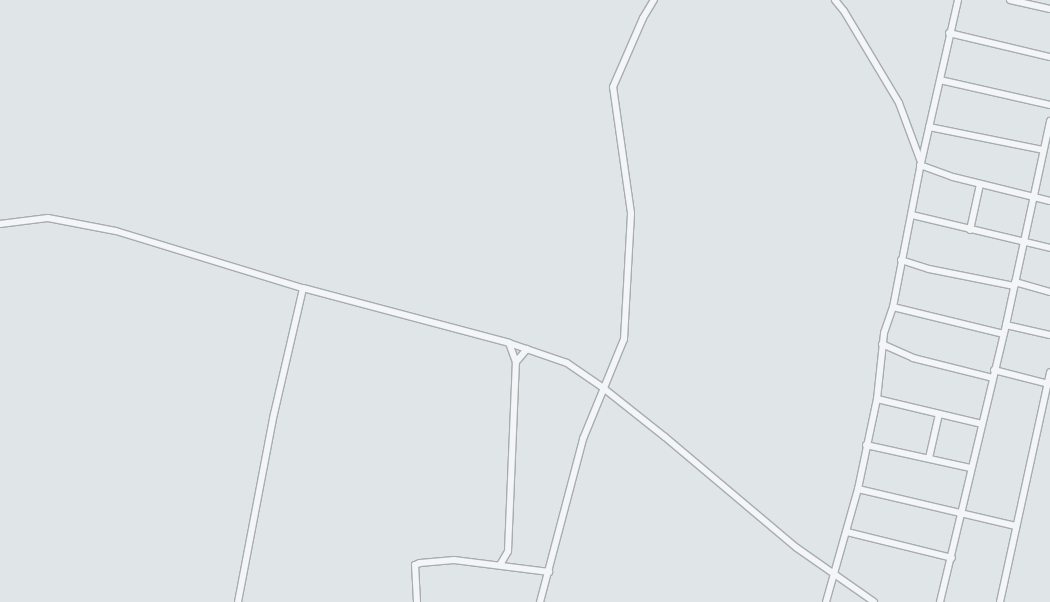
<!DOCTYPE html>
<html>
<head>
<meta charset="utf-8">
<style>
  body { margin:0 }
  #map { position:relative; width:1050px; height:602px; overflow:hidden; background:#e0e5e8; font-family:"Open Sans",sans-serif }
  div>[style] { position:absolute }
  .roads { filter:drop-shadow(1px 0 #a6adb1) drop-shadow(-1px 0 #a6adb1) drop-shadow(0 1px #a6adb1) drop-shadow(0 -1px #a6adb1) }
  .minor>* { height:6px; margin:-3px; padding:0 3px; transform-origin:3px; border-radius:3px; background:#f3f5f6 }
  span { translate:-50% -50%; white-space:nowrap; text-align:center; line-height:1.15; -webkit-text-stroke:4px #f0f3f5; paint-order:stroke }
</style>
</head>
<body>
<div id="map">
  <div class="roads">
    <div class="minor">
      <i style="left:835px;top:0;width:14px;rotate:51deg"></i>
      <i style="left:844px;top:11px;width:107px;rotate:59.1deg"></i>
      <i style="left:899px;top:103px;width:63px;rotate:69.6deg"></i>
      <i style="left:1010px;top:0;width:41px;rotate:12.7deg"></i>
      <i style="left:949px;top:33px;width:104px;rotate:13.4deg"></i>
      <i style="left:940px;top:80px;width:113px;rotate:12.8deg"></i>
      <i style="left:929px;top:127px;width:116px;rotate:11.4deg"></i>
      <i style="left:920px;top:165px;width:35px;rotate:20deg"></i>
      <i style="left:953px;top:177px;width:100px;rotate:13.9deg"></i>
      <i style="left:912px;top:215px;width:142px;rotate:13.4deg"></i>
      <i style="left:0;top:224px;width:48px;rotate:-7.1deg"></i>
      <i style="left:48px;top:218px;width:69px;rotate:10.8deg"></i>
      <i style="left:116px;top:231px;width:195px;rotate:17deg"></i>
      <i style="left:303px;top:288px;width:213px;rotate:14.9deg"></i>
      <i style="left:509px;top:343px;width:61px;rotate:19deg"></i>
      <i style="left:567px;top:363px;width:42px;rotate:34.4deg"></i>
      <i style="left:602px;top:387px;width:80px;rotate:38.4deg"></i>
      <i style="left:665px;top:437px;width:172px;rotate:40.1deg"></i>
      <i style="left:797px;top:548px;width:94px;rotate:35deg"></i>
      <i style="left:970px;top:230px;width:47px;rotate:-77.7deg"></i>
      <i style="left:901px;top:260px;width:29px;rotate:18deg"></i>
      <i style="left:929px;top:269px;width:87px;rotate:11.3deg"></i>
      <i style="left:1015px;top:282px;width:36px;rotate:16deg"></i>
      <i style="left:893px;top:307px;width:114px;rotate:13.7deg"></i>
      <i style="left:1006px;top:325px;width:45px;rotate:12.8deg"></i>
      <i style="left:509px;top:343px;width:20px;rotate:70deg"></i>
      <i style="left:882px;top:344px;width:34px;rotate:24deg"></i>
      <i style="left:913px;top:358px;width:82px;rotate:14deg"></i>
      <i style="left:994px;top:370px;width:57px;rotate:14.3deg"></i>
      <i style="left:877px;top:399px;width:108px;rotate:13.4deg"></i>
      <i style="left:866px;top:445px;width:107px;rotate:12.4deg"></i>
      <i style="left:929px;top:458px;width:45px;rotate:-77.2deg"></i>
      <i style="left:858px;top:489px;width:162px;rotate:13.2deg"></i>
      <i style="left:847px;top:532px;width:108px;rotate:13.9deg"></i>
      <i style="left:500px;top:565px;width:16px;rotate:-60deg"></i>
      <i style="left:508px;top:551px;width:189px;rotate:-87.6deg"></i>
      <i style="left:516px;top:362px;width:17px;rotate:-50deg"></i>
      <i style="left:238px;top:602px;width:191px;rotate:-79.2deg"></i>
      <i style="left:274px;top:414px;width:129px;rotate:-77deg"></i>
      <i style="left:417px;top:602px;width:37px;rotate:-93deg"></i>
      <i style="left:415px;top:565px;width:5px;rotate:-22deg"></i>
      <i style="left:420px;top:563px;width:34px;rotate:-5deg"></i>
      <i style="left:454px;top:560px;width:96px;rotate:7.2deg"></i>
      <i style="left:540px;top:602px;width:169px;rotate:-75.2deg"></i>
      <i style="left:583px;top:439px;width:108px;rotate:-67.7deg"></i>
      <i style="left:624px;top:339px;width:126px;rotate:-86.8deg"></i>
      <i style="left:631px;top:213px;width:127px;rotate:-98.1deg"></i>
      <i style="left:613px;top:87px;width:75px;rotate:-66.5deg"></i>
      <i style="left:643px;top:18px;width:21px;rotate:-59deg"></i>
      <i style="left:826px;top:602px;width:117px;rotate:-74.2deg"></i>
      <i style="left:858px;top:489px;width:92px;rotate:-78.1deg"></i>
      <i style="left:877px;top:399px;width:66px;rotate:-83.9deg"></i>
      <i style="left:884px;top:333px;width:28px;rotate:-71deg"></i>
      <i style="left:893px;top:307px;width:147px;rotate:-79deg"></i>
      <i style="left:921px;top:163px;width:167px;rotate:-77.2deg"></i>
      <i style="left:940px;top:602px;width:285px;rotate:-76.6deg"></i>
      <i style="left:1006px;top:325px;width:209px;rotate:-77.8deg"></i>
      <i style="left:1000px;top:602px;width:235px;rotate:-77.7deg"></i>
    </div>
  </div>
</div>
</body>
</html>
